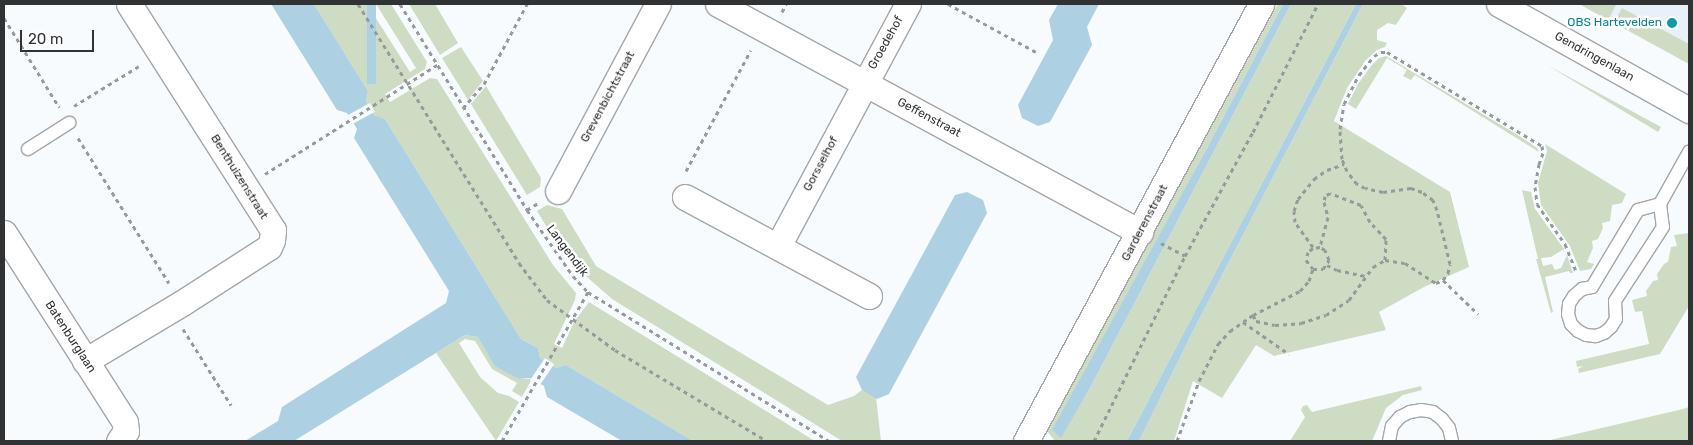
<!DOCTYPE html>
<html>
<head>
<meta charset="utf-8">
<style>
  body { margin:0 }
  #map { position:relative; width:1693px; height:445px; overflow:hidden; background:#f8fbfe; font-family:Rubik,sans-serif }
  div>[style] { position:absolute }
  .built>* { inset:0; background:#e8f1fa }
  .green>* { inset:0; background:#cedcc4 }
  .water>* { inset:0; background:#add0e2; transform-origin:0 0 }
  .pier>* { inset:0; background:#f8fbfe; transform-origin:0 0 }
  .path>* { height:3px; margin-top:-1.5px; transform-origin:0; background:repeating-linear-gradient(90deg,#97999b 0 4px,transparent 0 8px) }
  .roads { filter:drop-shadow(1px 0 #a4a7aa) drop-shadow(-1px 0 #a4a7aa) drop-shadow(0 1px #a4a7aa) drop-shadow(0 -1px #a4a7aa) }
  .lane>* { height:12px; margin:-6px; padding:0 6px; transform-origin:6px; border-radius:6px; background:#fff }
  .street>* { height:25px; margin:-12.5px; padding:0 12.5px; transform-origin:12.5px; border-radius:12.5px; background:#fff }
  .dots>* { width:14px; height:14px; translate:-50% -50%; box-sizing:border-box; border:2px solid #fff; border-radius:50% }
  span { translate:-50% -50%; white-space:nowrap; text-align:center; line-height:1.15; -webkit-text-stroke:5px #fff; paint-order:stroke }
  .culture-label { font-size:12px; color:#0d838f }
  .right { translate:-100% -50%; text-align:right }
  .street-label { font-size:12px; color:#313233 }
  .frame { position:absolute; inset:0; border:5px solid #313233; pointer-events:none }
  .scale { position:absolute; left:20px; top:30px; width:74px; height:22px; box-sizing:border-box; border:2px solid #313233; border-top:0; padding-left:6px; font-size:15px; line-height:18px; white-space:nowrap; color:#313233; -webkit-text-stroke:4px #fff; paint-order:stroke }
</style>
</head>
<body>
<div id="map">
  <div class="built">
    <i style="clip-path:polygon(1579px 4px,1689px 4px,1689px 64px,1614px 23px)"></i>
  </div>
  <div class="green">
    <i style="clip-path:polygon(314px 4px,367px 4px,410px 72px,416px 68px,376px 4px,391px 4px,427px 62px,425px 69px,385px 94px,390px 102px,430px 78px,437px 79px,553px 265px,576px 293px,575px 300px,554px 344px,562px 348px,574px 322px,589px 302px,815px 441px,693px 441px,566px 365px,556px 368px,540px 358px,538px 348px,521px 339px,385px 119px,376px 117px,366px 102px,368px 91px)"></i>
    <i style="clip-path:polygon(409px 4px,435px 4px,458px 43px,440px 55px)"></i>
    <i style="clip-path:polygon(1278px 4px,1283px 4px,1206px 150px,1053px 430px,1061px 437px,1090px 388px,1291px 4px,1356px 4px,1127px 441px,1055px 441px,1047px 431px)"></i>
    <i style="clip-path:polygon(1363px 4px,1401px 4px,1407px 8px,1396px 25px,1388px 23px,1377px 30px,1377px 40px,1387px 43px,1385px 47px,1377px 50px,1365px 61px,1347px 88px,1334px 121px,1450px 192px,1469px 267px,1424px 287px,1379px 312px,1386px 330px,1274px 356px,1256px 345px,1222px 398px,1193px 381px,1174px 441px,1139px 441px,1191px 335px)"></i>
    <i style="clip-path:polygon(1579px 4px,1614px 4px,1616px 5px,1608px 20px)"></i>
    <i style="clip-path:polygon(1622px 8px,1689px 44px,1689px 64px,1614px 23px)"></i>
    <i style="clip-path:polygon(461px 47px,483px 81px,468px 100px,442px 58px)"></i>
    <i style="clip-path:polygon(1386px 56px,1521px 137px,1537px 148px,1539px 152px,1415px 75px,1411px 80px,1403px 76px,1407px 70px,1387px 58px,1356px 109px,1348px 104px,1358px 84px,1371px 66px,1379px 58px)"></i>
    <i style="clip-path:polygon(1547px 65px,1661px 127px,1658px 132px)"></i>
    <i style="clip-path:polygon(486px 86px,541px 178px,540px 187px,527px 195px,471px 104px)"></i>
    <i style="clip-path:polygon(1545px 144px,1626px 194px,1622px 203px,1612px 205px,1610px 221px,1602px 223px,1603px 228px,1598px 239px,1592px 241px,1593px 248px,1587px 262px,1594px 264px,1591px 269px,1580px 271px,1570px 246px,1541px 205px,1538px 183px,1547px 151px)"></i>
    <i style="clip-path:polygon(1522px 190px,1531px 192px,1535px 209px,1564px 249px,1551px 257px,1541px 258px,1543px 266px,1552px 264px,1555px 270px,1561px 268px,1567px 255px,1573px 273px,1570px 273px,1569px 271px,1545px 277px,1553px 312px,1551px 313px,1536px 259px,1538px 259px)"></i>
    <i style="clip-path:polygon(547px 205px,562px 209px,596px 266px,828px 405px,854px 396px,862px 390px,876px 397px,881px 441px,842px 441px,612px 299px,579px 270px,551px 234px,537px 211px)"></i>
    <i style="clip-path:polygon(1689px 233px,1689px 306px,1660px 354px,1579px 373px,1578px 369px,1583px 366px,1577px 367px,1576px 361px,1649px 344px,1642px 311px,1635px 312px,1632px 300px,1647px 296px,1646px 291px,1653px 281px,1658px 280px,1657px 274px,1664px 264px,1668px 262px,1671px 247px,1677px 246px,1674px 235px)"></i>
    <i style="clip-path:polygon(465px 335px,478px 337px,519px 379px,532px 379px,522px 397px,512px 391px,517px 383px,492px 369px,475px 341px,465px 339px,459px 343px,480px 377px,498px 393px,509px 396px,519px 402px,496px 441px,436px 353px)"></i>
    <i style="clip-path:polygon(1421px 386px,1422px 390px,1403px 395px,1386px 408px,1372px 441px,1290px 441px,1305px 417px,1301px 410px,1303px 406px,1307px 405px,1312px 412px)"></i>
    <i style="clip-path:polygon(1689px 407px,1689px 441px,1546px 441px,1683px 409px)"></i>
  </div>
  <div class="water">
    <i style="clip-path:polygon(271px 4px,314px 4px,368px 91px,366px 102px,375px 116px,385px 119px,521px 339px,538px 348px,540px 358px,553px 366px,556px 368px,566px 365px,693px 441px,622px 441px,547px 397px,544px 386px,530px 378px,519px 379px,495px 366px,478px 337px,465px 335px,294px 441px,245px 441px,278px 421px,282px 407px,446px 303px,449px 291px,354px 138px,357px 129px,354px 124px,347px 113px,337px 110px)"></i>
    <i style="left:367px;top:4px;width:9px;height:80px"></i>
    <i style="clip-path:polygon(1058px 4px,1099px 4px,1087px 27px,1092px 45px,1050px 122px,1038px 126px,1022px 118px,1018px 105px,1053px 40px,1049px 20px)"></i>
    <i style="clip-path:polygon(1283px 4px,1291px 4px,1090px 388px,1061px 438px,1052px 430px,1206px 150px)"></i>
    <i style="clip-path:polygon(1356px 4px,1363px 4px,1191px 335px,1139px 441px,1127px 441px)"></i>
    <i style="clip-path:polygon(967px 192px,983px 200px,987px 213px,889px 394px,877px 399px,862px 390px,856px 377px,955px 195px)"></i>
  </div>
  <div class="pier">
    <i style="left:370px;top:103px;width:10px;height:27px;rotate:61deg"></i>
    <i style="left:545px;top:358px;width:11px;height:27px;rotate:34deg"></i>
  </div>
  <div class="path">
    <i style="left:358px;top:4px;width:305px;rotate:58.1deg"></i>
    <i style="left:519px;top:263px;width:46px;rotate:52.9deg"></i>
    <i style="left:547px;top:300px;width:84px;rotate:36.3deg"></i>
    <i style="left:615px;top:350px;width:177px;rotate:30.9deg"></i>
    <i style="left:400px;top:4px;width:242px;rotate:58.3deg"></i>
    <i style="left:527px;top:210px;width:80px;rotate:55.1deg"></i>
    <i style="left:573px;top:276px;width:22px;rotate:47deg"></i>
    <i style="left:588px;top:292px;width:283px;rotate:31.7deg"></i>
    <i style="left:948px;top:4px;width:100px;rotate:28.6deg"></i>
    <i style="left:782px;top:12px;width:9px;rotate:-63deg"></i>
    <i style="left:4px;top:18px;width:105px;rotate:58.3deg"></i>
    <i style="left:74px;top:106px;width:76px;rotate:-31.6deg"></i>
    <i style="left:463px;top:108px;width:32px;rotate:-49deg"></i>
    <i style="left:484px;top:84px;width:91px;rotate:-61.7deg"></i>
    <i style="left:78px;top:138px;width:171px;rotate:57.9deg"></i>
    <i style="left:686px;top:171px;width:137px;rotate:-61.8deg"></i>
    <i style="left:265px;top:174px;width:204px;rotate:-32.4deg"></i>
    <i style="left:527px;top:210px;width:13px;rotate:-32deg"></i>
    <i style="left:1161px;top:243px;width:27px;rotate:28deg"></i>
    <i style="left:1313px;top:247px;width:31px;rotate:-126deg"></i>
    <i style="left:1295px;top:222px;width:11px;rotate:-95deg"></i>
    <i style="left:1294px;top:211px;width:13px;rotate:-72deg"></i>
    <i style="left:1298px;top:199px;width:26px;rotate:-51deg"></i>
    <i style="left:1314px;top:179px;width:16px;rotate:-35deg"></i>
    <i style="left:1327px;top:170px;width:18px;rotate:-19deg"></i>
    <i style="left:1385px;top:260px;width:20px;rotate:9deg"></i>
    <i style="left:1405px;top:263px;width:37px;rotate:33deg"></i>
    <i style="left:1436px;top:283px;width:8px;rotate:-23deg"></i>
    <i style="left:1443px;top:280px;width:9px;rotate:-54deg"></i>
    <i style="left:1448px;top:273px;width:9px;rotate:-77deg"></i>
    <i style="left:1450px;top:264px;width:56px;rotate:-103.5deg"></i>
    <i style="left:1437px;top:210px;width:11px;rotate:-112deg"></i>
    <i style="left:1433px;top:200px;width:14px;rotate:-144deg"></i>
    <i style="left:1422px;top:192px;width:12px;rotate:-160deg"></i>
    <i style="left:1411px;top:188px;width:28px;rotate:172deg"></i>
    <i style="left:1383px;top:192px;width:18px;rotate:-167deg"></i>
    <i style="left:1365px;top:188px;width:9px;rotate:-153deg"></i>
    <i style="left:1357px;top:184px;width:16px;rotate:-128deg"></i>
    <i style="left:1347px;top:171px;width:13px;rotate:-113deg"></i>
    <i style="left:1342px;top:159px;width:30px;rotate:-94deg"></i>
    <i style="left:1340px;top:129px;width:25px;rotate:-81deg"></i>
    <i style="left:1344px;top:104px;width:33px;rotate:-63deg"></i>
    <i style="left:1359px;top:75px;width:24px;rotate:-52deg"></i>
    <i style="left:1374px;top:56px;width:8px;rotate:-30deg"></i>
    <i style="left:1381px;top:52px;width:6px"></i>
    <i style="left:1387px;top:52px;width:181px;rotate:31.2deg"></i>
    <i style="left:1542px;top:146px;width:7px;rotate:82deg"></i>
    <i style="left:1543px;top:153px;width:12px;rotate:110deg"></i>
    <i style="left:1539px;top:164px;width:23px;rotate:100deg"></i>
    <i style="left:1535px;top:187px;width:17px;rotate:83deg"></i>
    <i style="left:1537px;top:204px;width:49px;rotate:55deg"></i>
    <i style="left:1565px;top:244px;width:31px;rotate:68deg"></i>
    <i style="left:1327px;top:265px;width:11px;rotate:27deg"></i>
    <i style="left:1337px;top:270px;width:30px;rotate:12deg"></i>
    <i style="left:1443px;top:280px;width:49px;rotate:44.2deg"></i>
    <i style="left:1253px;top:315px;width:7px;rotate:63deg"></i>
    <i style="left:1256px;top:321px;width:19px;rotate:12deg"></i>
    <i style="left:1275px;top:325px;width:26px;rotate:-4deg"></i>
    <i style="left:1301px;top:323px;width:26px;rotate:-18deg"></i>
    <i style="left:1326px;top:315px;width:27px;rotate:-33deg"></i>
    <i style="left:1349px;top:300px;width:41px;rotate:-54deg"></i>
    <i style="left:1373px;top:267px;width:14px;rotate:-30deg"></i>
    <i style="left:1385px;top:260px;width:21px;rotate:-87deg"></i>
    <i style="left:1386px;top:239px;width:23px;rotate:-133deg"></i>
    <i style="left:1370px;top:222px;width:19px;rotate:-118deg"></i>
    <i style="left:1361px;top:205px;width:33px;rotate:-159deg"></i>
    <i style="left:1330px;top:193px;width:6px;rotate:149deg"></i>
    <i style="left:1325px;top:196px;width:6px;rotate:99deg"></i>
    <i style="left:1324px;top:202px;width:16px;rotate:75deg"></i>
    <i style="left:1328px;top:217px;width:31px;rotate:105deg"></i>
    <i style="left:1320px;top:247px;width:7px;rotate:172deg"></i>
    <i style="left:1313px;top:248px;width:6px;rotate:141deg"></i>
    <i style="left:1308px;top:252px;width:8px;rotate:104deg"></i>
    <i style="left:1306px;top:260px;width:11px;rotate:52deg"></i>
    <i style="left:1313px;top:269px;width:10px"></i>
    <i style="left:1323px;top:269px;width:11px;rotate:-56deg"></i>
    <i style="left:1329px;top:260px;width:11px;rotate:-112deg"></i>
    <i style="left:1325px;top:250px;width:6px;rotate:-149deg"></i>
    <i style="left:1243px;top:322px;width:56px;rotate:34.8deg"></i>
    <i style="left:183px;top:329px;width:90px;rotate:57.7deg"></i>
    <i style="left:502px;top:441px;width:172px;rotate:-60deg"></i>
    <i style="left:1094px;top:441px;width:206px;rotate:-63.8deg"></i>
    <i style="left:1185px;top:256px;width:141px;rotate:-61.3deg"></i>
    <i style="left:1253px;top:132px;width:144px;rotate:-63.1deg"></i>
    <i style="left:1177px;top:441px;width:64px;rotate:-69.9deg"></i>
    <i style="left:1199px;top:381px;width:42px;rotate:-62.8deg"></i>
    <i style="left:1218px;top:344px;width:18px;rotate:-47deg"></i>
    <i style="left:1230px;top:331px;width:28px;rotate:-35deg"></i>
    <i style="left:1253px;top:315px;width:53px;rotate:-27.1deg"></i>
    <i style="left:1300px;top:291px;width:13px;rotate:-48deg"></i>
    <i style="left:1309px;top:281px;width:13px;rotate:-72deg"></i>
  </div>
  <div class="roads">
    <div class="lane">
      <i style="left:28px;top:149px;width:49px;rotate:-32.4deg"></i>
      <i style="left:1660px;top:204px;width:23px;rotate:83deg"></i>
      <i style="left:1663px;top:227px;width:88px;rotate:123deg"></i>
      <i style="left:1615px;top:301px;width:18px;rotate:87deg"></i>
      <i style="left:1616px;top:319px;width:9px;rotate:122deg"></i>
      <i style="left:1611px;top:327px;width:9px;rotate:139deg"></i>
      <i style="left:1604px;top:333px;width:9px;rotate:159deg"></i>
      <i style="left:1596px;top:336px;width:10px;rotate:-174deg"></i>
      <i style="left:1586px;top:335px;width:9px;rotate:-153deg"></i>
      <i style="left:1578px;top:331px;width:10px;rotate:-135deg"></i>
      <i style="left:1571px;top:324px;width:10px;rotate:-107deg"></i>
      <i style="left:1568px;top:314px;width:10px;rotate:-84deg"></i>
      <i style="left:1569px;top:304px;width:9px;rotate:-58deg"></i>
      <i style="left:1574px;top:296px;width:11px;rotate:-41deg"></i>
      <i style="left:1582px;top:289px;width:10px;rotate:-11deg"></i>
      <i style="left:1592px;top:287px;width:90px;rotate:-59.1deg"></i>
      <i style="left:1638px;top:210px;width:23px;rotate:-15deg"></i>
      <i style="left:1660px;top:204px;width:60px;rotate:-60.9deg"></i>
      <i style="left:1389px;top:441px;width:15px;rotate:-79deg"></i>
      <i style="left:1392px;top:426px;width:12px;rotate:-48deg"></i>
      <i style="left:1400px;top:417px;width:11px;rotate:-27deg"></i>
      <i style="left:1410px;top:412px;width:11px;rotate:-10deg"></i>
      <i style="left:1421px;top:410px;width:12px;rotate:9deg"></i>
      <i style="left:1433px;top:412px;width:11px;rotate:38deg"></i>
      <i style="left:1442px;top:419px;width:11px;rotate:52deg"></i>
      <i style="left:1449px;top:428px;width:13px;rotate:77deg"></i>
    </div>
    <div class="street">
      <i style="left:718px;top:4px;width:480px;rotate:28.4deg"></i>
      <i style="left:1499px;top:4px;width:218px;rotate:29.2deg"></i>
      <i style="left:558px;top:191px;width:212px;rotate:-61.9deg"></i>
      <i style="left:685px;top:197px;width:209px;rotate:28.3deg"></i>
      <i style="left:4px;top:233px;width:224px;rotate:57.4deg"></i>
      <i style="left:125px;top:422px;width:9px;rotate:84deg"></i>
      <i style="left:126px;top:431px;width:12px;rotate:125deg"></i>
      <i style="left:778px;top:246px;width:275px;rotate:-61.8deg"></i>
      <i style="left:85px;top:361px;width:113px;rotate:-30.9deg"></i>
      <i style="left:182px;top:303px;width:103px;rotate:-32.8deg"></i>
      <i style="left:269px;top:247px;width:8px;rotate:-67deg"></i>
      <i style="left:272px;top:240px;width:10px;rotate:-84deg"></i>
      <i style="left:273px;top:230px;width:268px;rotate:-122.5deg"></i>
      <i style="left:1026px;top:441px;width:496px;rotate:-61.7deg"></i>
    </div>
  </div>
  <div class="dots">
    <i style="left:1672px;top:23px;background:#0f9aa8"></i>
  </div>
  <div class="culture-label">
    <span class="right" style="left:1662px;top:23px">OBS Hartevelden</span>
  </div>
  <div class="street-label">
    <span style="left:886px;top:43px;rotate:-61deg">Groedehof</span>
    <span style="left:1594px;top:57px;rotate:29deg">Gendringenlaan</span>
    <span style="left:608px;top:97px;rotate:-62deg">Grevenbichtstraat</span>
    <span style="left:929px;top:118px;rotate:28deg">Geffenstraat</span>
    <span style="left:821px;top:164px;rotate:-62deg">Gorsselhof</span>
    <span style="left:239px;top:177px;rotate:58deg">Benthuizenstraat</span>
    <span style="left:1145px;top:223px;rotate:-62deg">Garderenstraat</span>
    <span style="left:567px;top:251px;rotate:53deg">Langendijk</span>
    <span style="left:70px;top:337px;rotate:57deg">Batenburglaan</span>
  </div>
  <div class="frame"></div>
  <div class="scale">20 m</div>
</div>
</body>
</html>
